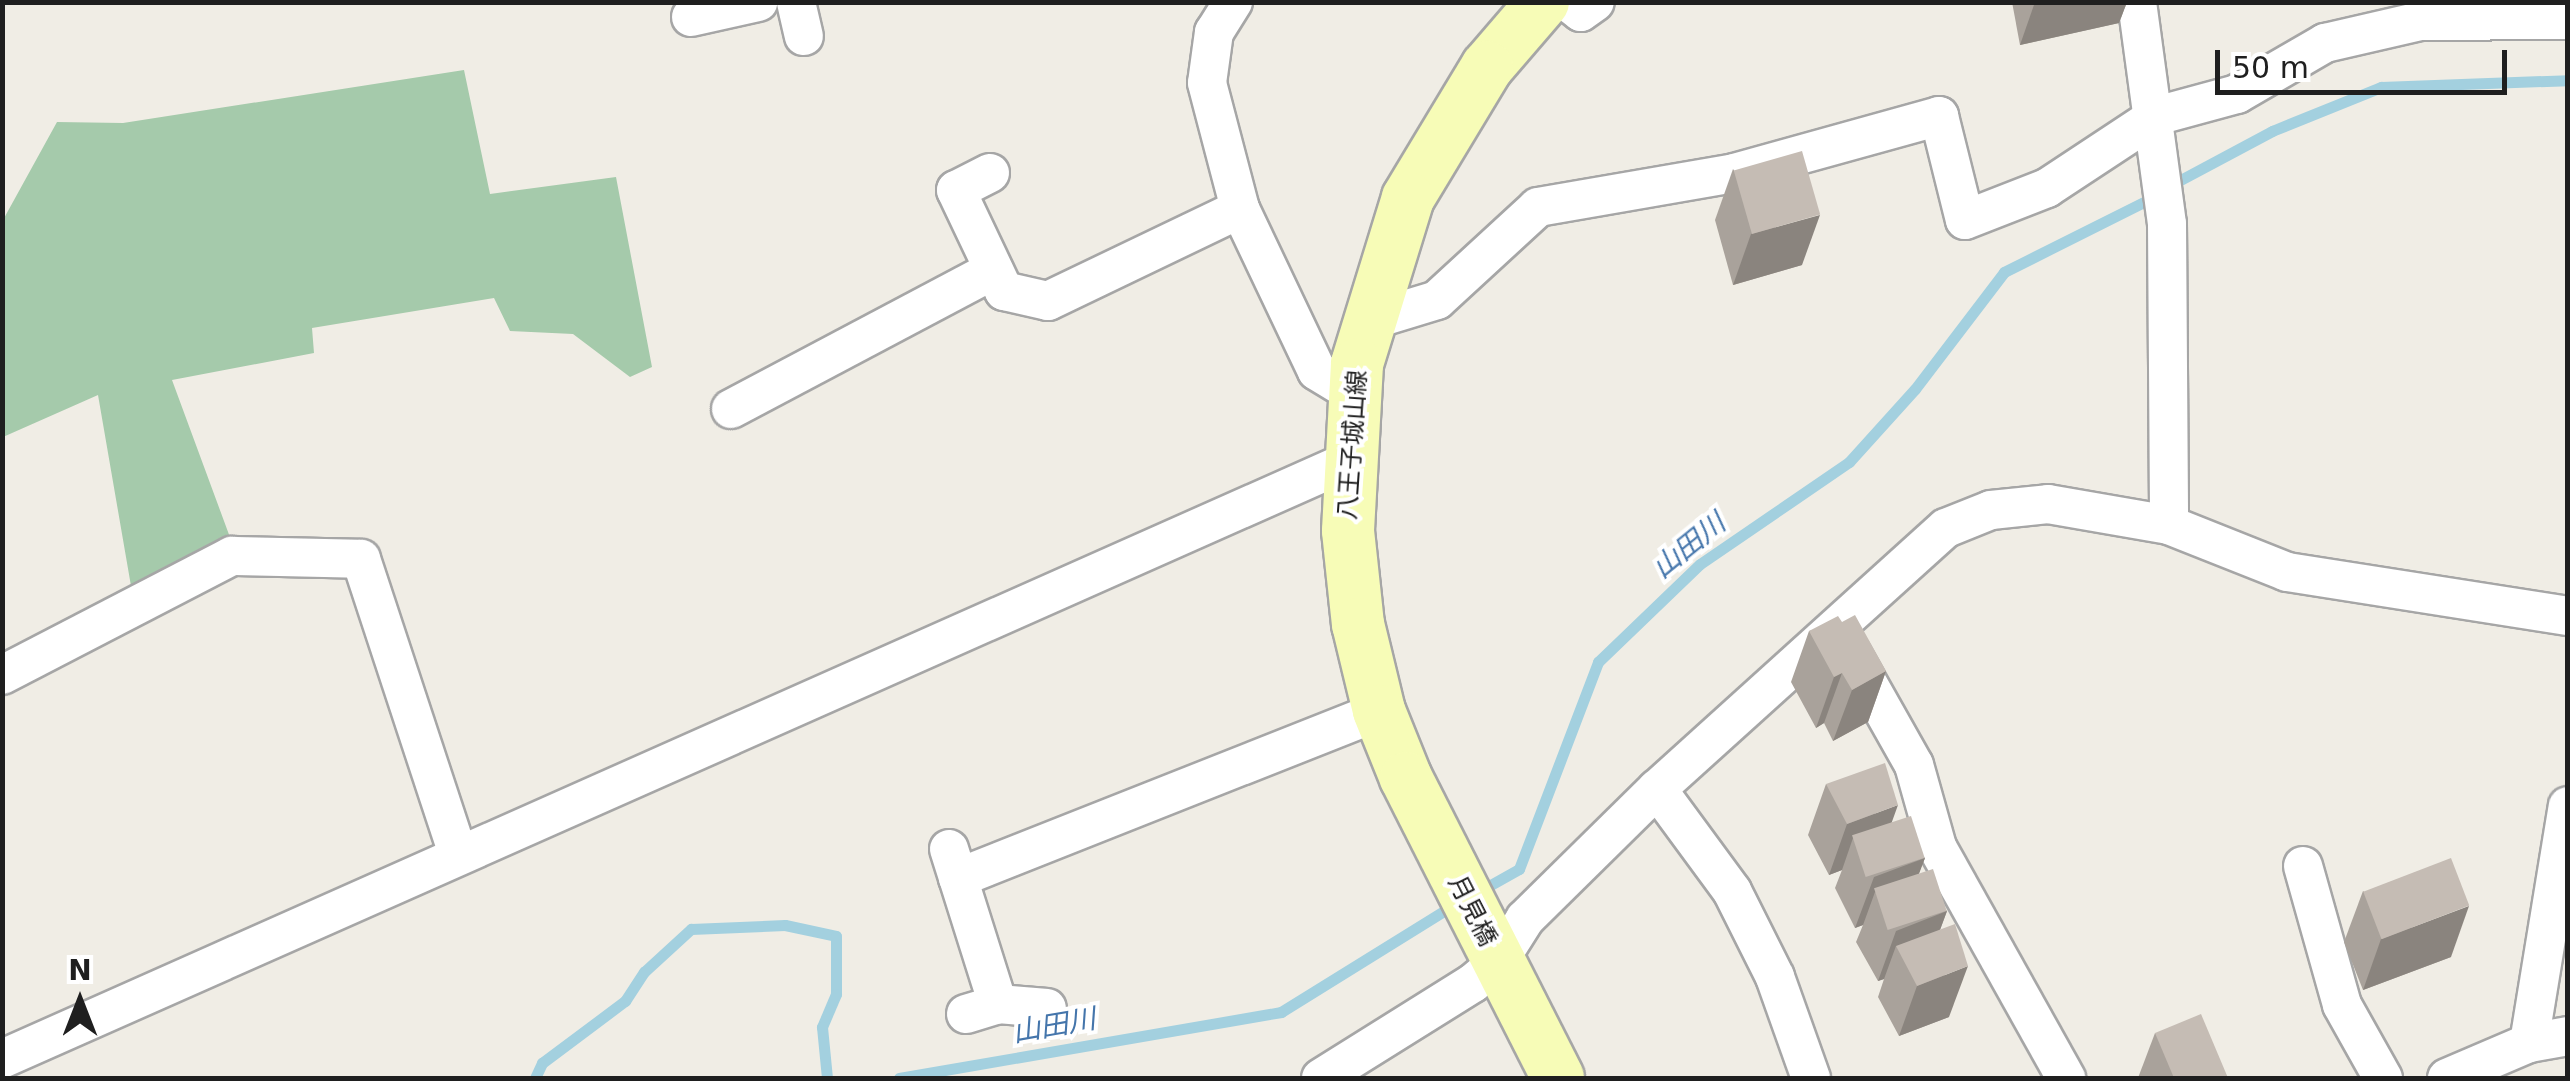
<!DOCTYPE html>
<html>
<head>
<meta charset="utf-8">
<style>
  body { margin:0 }
  #map { position:relative; width:2570px; height:1081px; overflow:hidden; background:#f0ede5; font-family:"DejaVu Sans","Noto Sans JP",sans-serif }
  div>[style] { position:absolute }
  .cemetery>* { inset:0; background:#a5caab }
  .stream>* { height:11px; margin:-5.5px; padding:0 5.5px; transform-origin:5.5px; border-radius:5.5px; background:#a3d0df }
  .roads { filter:drop-shadow(2px 0 #a6a6a6) drop-shadow(-2px 0 #a6a6a6) drop-shadow(0 2px #a6a6a6) drop-shadow(0 -2px #a6a6a6) }
  .street>* { height:38px; margin:-19px; padding:0 19px; transform-origin:19px; border-radius:19px; background:#fff }
  .secondary>* { height:52px; margin:-26px; padding:0 26px; transform-origin:26px; border-radius:26px; background:#f7fcb7 }
  .wall>* { inset:0; background:#a9a29b }
  .shaded-wall>* { inset:0; background:#8a847e }
  .building>* { inset:0; background:#c5bcb4; transform-origin:0 0 }
  span { translate:-50% -50%; white-space:nowrap; text-align:center; line-height:1.15; -webkit-text-stroke:8px #fff; paint-order:stroke }
  .street-label { font-size:25px; color:#1f1f1f }
  .water-label { font-size:28px; color:#4475ab; font-style:italic }
  .frame { position:absolute; inset:0; border:5px solid #1f1f1f; pointer-events:none }
  .north { position:absolute; left:30px; top:951px; width:100px; height:100px; -webkit-text-stroke:8px #fff; paint-order:stroke; rotate:0deg; font-size:28px; font-weight:700; line-height:40px; text-align:center; color:#1f1f1f }
  .north::after { content:''; display:block; margin:auto; width:35px; height:45px; background:#1f1f1f; clip-path:polygon(50% 0,100% 100%,50% 72%,0 100%) }
  .scale { position:absolute; left:2215px; top:50px; width:292px; height:45px; box-sizing:border-box; border:5px solid #1f1f1f; border-top:0; padding-left:12px; font-size:30px; line-height:35px; white-space:nowrap; color:#1f1f1f; -webkit-text-stroke:8px #fff; paint-order:stroke }
</style>
</head>
<body>
<div id="map">
  <div class="cemetery">
    <i style="clip-path:polygon(464px 70px,490px 194px,616px 177px,652px 367px,630px 377px,573px 334px,510px 331px,494px 298px,312px 328px,314px 353px,172px 380px,231px 540px,131px 586px,98px 395px,3px 437px,3px 220px,57px 122px,123px 123px)"></i>
  </div>
  <div class="stream">
    <i style="left:2171px;top:185px;width:115px;rotate:-28.1deg"></i>
    <i style="left:2272px;top:131px;width:118px;rotate:-22deg"></i>
    <i style="left:2381px;top:87px;width:187px;rotate:-2.1deg"></i>
    <i style="left:1478px;top:892px;width:47px;rotate:-29.3deg"></i>
    <i style="left:1519px;top:869px;width:222px;rotate:-69.1deg"></i>
    <i style="left:1598px;top:662px;width:141px;rotate:-43.9deg"></i>
    <i style="left:1700px;top:564px;width:181px;rotate:-34.4deg"></i>
    <i style="left:1849px;top:462px;width:98px;rotate:-47.9deg"></i>
    <i style="left:1915px;top:389px;width:147px;rotate:-52.7deg"></i>
    <i style="left:2004px;top:272px;width:170px;rotate:-26.6deg"></i>
    <i style="left:535px;top:1078px;width:17px;rotate:-65deg"></i>
    <i style="left:542px;top:1063px;width:104px;rotate:-36.8deg"></i>
    <i style="left:625px;top:1001px;width:35px;rotate:-57deg"></i>
    <i style="left:644px;top:972px;width:64px;rotate:-42.5deg"></i>
    <i style="left:691px;top:929px;width:94px;rotate:-2.4deg"></i>
    <i style="left:785px;top:925px;width:52px;rotate:12.2deg"></i>
    <i style="left:836px;top:936px;width:58px;rotate:90deg"></i>
    <i style="left:836px;top:994px;width:36px;rotate:113deg"></i>
    <i style="left:822px;top:1027px;width:51px;rotate:84.4deg"></i>
    <i style="left:899px;top:1078px;width:388px;rotate:-9.8deg"></i>
    <i style="left:1281px;top:1012px;width:207px;rotate:-31.8deg"></i>
  </div>
  <div class="roads">
    <div class="street">
      <i style="left:796px;top:2px;width:35px;rotate:77deg"></i>
      <i style="left:1233px;top:2px;width:36px;rotate:122deg"></i>
      <i style="left:1214px;top:32px;width:51px;rotate:97.8deg"></i>
      <i style="left:1207px;top:83px;width:130px;rotate:75.3deg"></i>
      <i style="left:1240px;top:209px;width:179px;rotate:64.6deg"></i>
      <i style="left:1317px;top:371px;width:42px;rotate:31.4deg"></i>
      <i style="left:1568px;top:2px;width:16px;rotate:38deg"></i>
      <i style="left:1581px;top:12px;width:17px;rotate:-36deg"></i>
      <i style="left:2137px;top:2px;width:224px;rotate:82.3deg"></i>
      <i style="left:2167px;top:224px;width:301px;rotate:89.6deg"></i>
      <i style="left:691px;top:17px;width:69px;rotate:-12.6deg"></i>
      <i style="left:990px;top:173px;width:38px;rotate:153deg"></i>
      <i style="left:956px;top:190px;width:112px;rotate:64.6deg"></i>
      <i style="left:1004px;top:291px;width:45px;rotate:12.8deg"></i>
      <i style="left:1048px;top:301px;width:213px;rotate:-25.6deg"></i>
      <i style="left:1368px;top:321px;width:72px;rotate:-16.9deg"></i>
      <i style="left:1437px;top:300px;width:137px;rotate:-42.6deg"></i>
      <i style="left:1538px;top:207px;width:199px;rotate:-9.8deg"></i>
      <i style="left:1734px;top:173px;width:213px;rotate:-15.5deg"></i>
      <i style="left:1939px;top:116px;width:107px;rotate:76deg"></i>
      <i style="left:1965px;top:220px;width:88px;rotate:-21.3deg"></i>
      <i style="left:2047px;top:188px;width:131px;rotate:-33.4deg"></i>
      <i style="left:2156px;top:116px;width:84px;rotate:-15.2deg"></i>
      <i style="left:2237px;top:94px;width:102px;rotate:-30.1deg"></i>
      <i style="left:2325px;top:43px;width:98px;rotate:-13deg"></i>
      <i style="left:2420px;top:21px;width:148px;rotate:-0.4deg"></i>
      <i style="left:731px;top:409px;width:297px;rotate:-27.9deg"></i>
      <i style="left:1852px;top:655px;width:126px;rotate:60.6deg"></i>
      <i style="left:1914px;top:765px;width:85px;rotate:74.3deg"></i>
      <i style="left:1937px;top:847px;width:265px;rotate:60.8deg"></i>
      <i style="left:2px;top:675px;width:259px;rotate:-27.4deg"></i>
      <i style="left:232px;top:556px;width:129px;rotate:1.3deg"></i>
      <i style="left:361px;top:559px;width:311px;rotate:71.8deg"></i>
      <i style="left:1657px;top:789px;width:127px;rotate:53.7deg"></i>
      <i style="left:1732px;top:891px;width:96px;rotate:63.4deg"></i>
      <i style="left:1775px;top:977px;width:107px;rotate:70.4deg"></i>
      <i style="left:949px;top:849px;width:163px;rotate:72.5deg"></i>
      <i style="left:2303px;top:866px;width:144px;rotate:74.3deg"></i>
      <i style="left:2342px;top:1005px;width:84px;rotate:60.7deg"></i>
      <i style="left:958px;top:878px;width:453px;rotate:-21.6deg"></i>
      <i style="left:966px;top:1014px;width:34px;rotate:-17deg"></i>
      <i style="left:998px;top:1004px;width:49px;rotate:4.7deg"></i>
      <i style="left:2529px;top:1043px;width:240px;rotate:-80.7deg"></i>
      <i style="left:2px;top:1059px;width:1474px;rotate:-23.94deg"></i>
      <i style="left:1321px;top:1078px;width:179px;rotate:-32deg"></i>
      <i style="left:1473px;top:983px;width:33px;rotate:-40deg"></i>
      <i style="left:1498px;top:962px;width:51px;rotate:-57.9deg"></i>
      <i style="left:1525px;top:919px;width:185px;rotate:-44.6deg"></i>
      <i style="left:1657px;top:789px;width:389px;rotate:-42.1deg"></i>
      <i style="left:1946px;top:528px;width:48px;rotate:-21.8deg"></i>
      <i style="left:1991px;top:510px;width:57px;rotate:-6deg"></i>
      <i style="left:2048px;top:504px;width:123px;rotate:9.8deg"></i>
      <i style="left:2169px;top:525px;width:127px;rotate:21.7deg"></i>
      <i style="left:2287px;top:572px;width:284px;rotate:8.9deg"></i>
      <i style="left:2447px;top:1078px;width:89px;rotate:-23.1deg"></i>
      <i style="left:2529px;top:1043px;width:40px;rotate:-10deg"></i>
    </div>
    <div class="secondary">
      <i style="left:1543px;top:2px;width:86px;rotate:130.7deg"></i>
      <i style="left:1487px;top:67px;width:153px;rotate:121.1deg"></i>
      <i style="left:1408px;top:198px;width:174px;rotate:107.1deg"></i>
      <i style="left:1357px;top:364px;width:167px;rotate:93.1deg"></i>
      <i style="left:1348px;top:531px;width:94px;rotate:83.9deg"></i>
      <i style="left:1358px;top:624px;width:89px;rotate:76.4deg"></i>
      <i style="left:1379px;top:711px;width:72px;rotate:68.1deg"></i>
      <i style="left:1406px;top:778px;width:336px;rotate:63.1deg"></i>
    </div>
  </div>
  <div class="wall">
    <i style="clip-path:polygon(2012px 2px,2127px 2px,2119px 23px,2020px 45px)"></i>
    <i style="clip-path:polygon(1733px 169px,1802px 265px,1733px 285px,1715px 220px)"></i>
    <i style="clip-path:polygon(1842px 622px,1886px 671px,1868px 722px,1833px 741px,1824px 723px,1816px 728px,1791px 682px,1809px 631px)"></i>
    <i style="clip-path:polygon(1826px 784px,1891px 823px,1925px 858px,1918px 875px,1947px 911px,1940px 930px,1949px 1017px,1899px 1036px,1878px 997px,1884px 979px,1878px 981px,1856px 942px,1863px 925px,1855px 928px,1835px 888px,1842px 870px,1829px 875px,1808px 835px)"></i>
    <i style="clip-path:polygon(2363px 891px,2451px 957px,2363px 990px,2344px 942px)"></i>
    <i style="clip-path:polygon(2155px 1033px,2228px 1078px,2138px 1078px)"></i>
  </div>
  <div class="shaded-wall">
    <i style="clip-path:polygon(2035px 2px,2127px 2px,2119px 23px,2020px 45px)"></i>
    <i style="clip-path:polygon(1820px 215px,1802px 265px,1733px 285px,1751px 234px)"></i>
    <i style="clip-path:polygon(1886px 671px,1868px 722px,1833px 741px,1852px 690px)"></i>
    <i style="clip-path:polygon(1842px 673px,1824px 723px,1816px 728px,1834px 677px)"></i>
    <i style="clip-path:polygon(1898px 805px,1880px 855px,1853px 838px,1842px 870px,1829px 875px,1847px 824px)"></i>
    <i style="clip-path:polygon(1925px 858px,1906px 908px,1875px 892px,1863px 925px,1855px 928px,1874px 877px)"></i>
    <i style="clip-path:polygon(2469px 906px,2451px 957px,2363px 990px,2381px 939px)"></i>
    <i style="clip-path:polygon(1947px 911px,1928px 962px,1896px 946px,1884px 979px,1878px 981px,1896px 931px)"></i>
    <i style="clip-path:polygon(1968px 966px,1949px 1017px,1899px 1036px,1917px 986px)"></i>
  </div>
  <div class="building">
    <i style="left:1802px;top:151px;width:66px;height:71px;rotate:74deg"></i>
    <i style="clip-path:polygon(1855px 615px,1886px 671px,1852px 690px,1842px 673px,1834px 677px,1809px 631px,1838px 616px,1842px 622px)"></i>
    <i style="clip-path:polygon(1885px 763px,1898px 805px,1847px 824px,1826px 784px)"></i>
    <i style="left:1911px;top:816px;width:44px;height:62px;rotate:72deg"></i>
    <i style="left:2451px;top:858px;width:51px;height:94px;rotate:69deg"></i>
    <i style="left:1933px;top:869px;width:44px;height:62px;rotate:72deg"></i>
    <i style="clip-path:polygon(1955px 924px,1968px 966px,1917px 986px,1896px 946px)"></i>
    <i style="clip-path:polygon(2201px 1014px,2228px 1078px,2174px 1078px,2155px 1033px)"></i>
  </div>
  <div class="street-label">
    <span style="left:1353px;top:445px;rotate:-86deg">八王子城山線</span>
    <span style="left:1472px;top:911px;rotate:63deg">月見橋</span>
  </div>
  <div class="water-label">
    <span style="left:1689px;top:546px;rotate:-39deg">山田川</span>
    <span style="left:1054px;top:1026px;rotate:-10deg">山田川</span>
  </div>
  <div class="frame"></div>
  <div class="north">N</div>
  <div class="scale">50 m</div>
</div>
</body>
</html>
